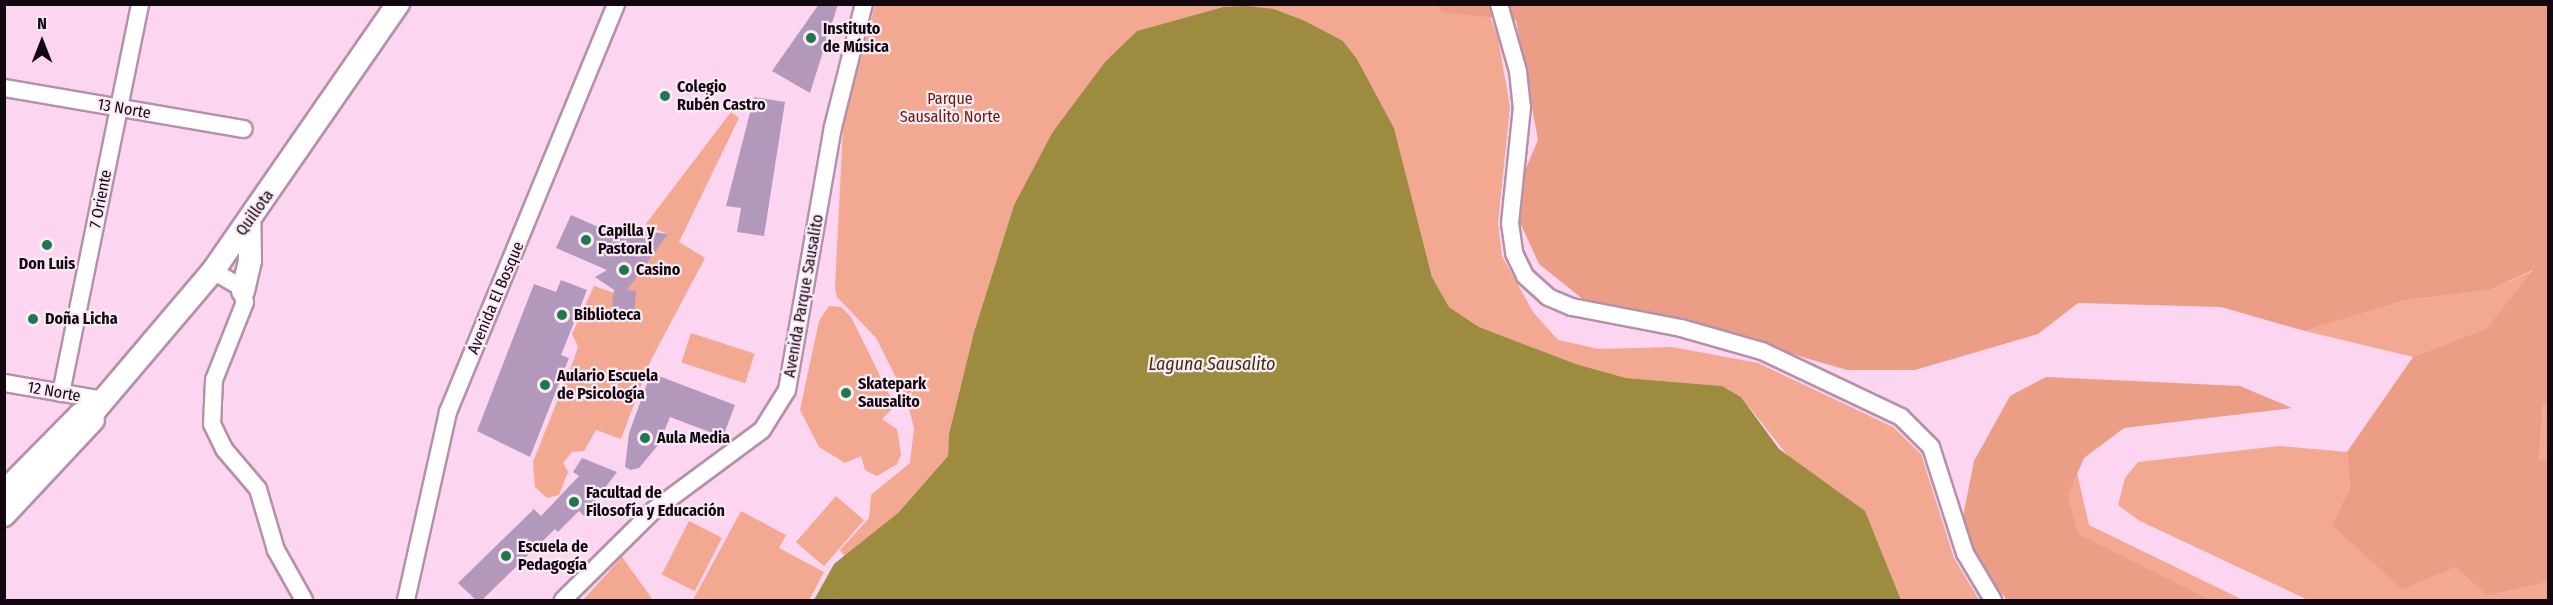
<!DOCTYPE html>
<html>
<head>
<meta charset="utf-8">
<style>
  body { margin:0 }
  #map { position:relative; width:2553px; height:605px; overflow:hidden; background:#fcd5f0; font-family:"Fira Sans Condensed",sans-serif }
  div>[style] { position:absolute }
  .green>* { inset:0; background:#f3a891; transform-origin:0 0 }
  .forest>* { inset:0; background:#ec9d86 }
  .water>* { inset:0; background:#9d8c3f }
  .building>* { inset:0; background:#b299bb }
  .roads { filter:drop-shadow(2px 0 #b590aa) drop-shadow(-2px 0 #b590aa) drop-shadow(0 2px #b590aa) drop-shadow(0 -2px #b590aa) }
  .minor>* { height:16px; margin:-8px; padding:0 8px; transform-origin:8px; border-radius:8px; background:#fff }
  .secondary>* { height:22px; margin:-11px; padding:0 11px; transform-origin:11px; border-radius:11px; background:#fff }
  .dots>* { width:16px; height:16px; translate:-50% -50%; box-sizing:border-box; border:3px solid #faeaf5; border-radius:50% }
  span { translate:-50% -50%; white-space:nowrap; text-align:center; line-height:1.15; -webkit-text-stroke:4.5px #faeaf5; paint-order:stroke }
  .poi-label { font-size:16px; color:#130710; font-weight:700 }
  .left { translate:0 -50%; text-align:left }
  .park-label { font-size:16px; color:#611d06 }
  .street-label { font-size:16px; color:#130710 }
  .water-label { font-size:18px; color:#38310f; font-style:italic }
  .frame { position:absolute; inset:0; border:6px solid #130710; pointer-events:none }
  .north { position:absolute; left:12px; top:12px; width:60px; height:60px; -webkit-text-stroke:4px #faeaf5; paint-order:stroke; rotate:0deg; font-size:16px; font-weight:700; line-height:24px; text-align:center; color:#130710 }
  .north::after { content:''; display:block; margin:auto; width:21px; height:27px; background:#130710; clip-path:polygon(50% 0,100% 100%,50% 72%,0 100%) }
</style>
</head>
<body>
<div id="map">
  <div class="green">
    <i style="clip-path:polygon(875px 5px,1486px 5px,1498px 38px,1510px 107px,1498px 223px,1502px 256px,1533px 312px,1558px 340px,1599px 349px,1672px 347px,1758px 363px,1893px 427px,1921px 454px,1954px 558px,1979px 600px,1901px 600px,1865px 512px,1792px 461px,1741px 397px,1722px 386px,1626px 378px,1576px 364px,1479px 327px,1449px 307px,1432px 277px,1394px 128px,1357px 59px,1343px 41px,1223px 7px,1137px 31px,1052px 133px,1014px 205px,974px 332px,949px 434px,948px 456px,898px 513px,845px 557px,840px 550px,869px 518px,871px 495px,910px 463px,914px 428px,906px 397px,876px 338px,837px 297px,835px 288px,843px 128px)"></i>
    <i style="clip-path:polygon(731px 112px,739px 118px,679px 242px,705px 258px,650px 362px,621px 439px,596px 430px,584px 451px,572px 452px,563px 463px,568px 472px,559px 495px,547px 498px,535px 487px,533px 462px,574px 359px,578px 346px,572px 334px,594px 286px,620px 295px,668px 234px,645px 225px)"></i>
    <i style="clip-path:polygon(2535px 270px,2487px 328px,2413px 357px,2305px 331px,2406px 300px,2490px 290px)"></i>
    <i style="clip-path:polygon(829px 306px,841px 307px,851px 317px,895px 406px,882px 419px,897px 429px,901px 455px,897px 464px,877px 476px,865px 470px,861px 456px,845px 463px,819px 447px,800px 410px,819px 321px)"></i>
    <i style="left:691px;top:333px;width:67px;height:31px;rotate:18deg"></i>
    <i style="clip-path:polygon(2548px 403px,2548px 460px,2539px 461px,2543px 405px)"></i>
    <i style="clip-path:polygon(2279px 446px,2347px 452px,2350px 488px,2332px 525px,2455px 567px,2487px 596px,2548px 582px,2548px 600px,2308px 600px,2140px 521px,2118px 505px,2125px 478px,2138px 462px)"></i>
    <i style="clip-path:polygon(2077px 473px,2089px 525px,2243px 600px,2212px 600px,2078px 533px,2068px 495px)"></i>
    <i style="left:836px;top:496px;width:37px;height:61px;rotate:41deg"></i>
    <i style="clip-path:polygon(741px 511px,786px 535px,779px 548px,824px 572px,809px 600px,693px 600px)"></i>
    <i style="left:689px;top:521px;width:37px;height:60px;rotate:27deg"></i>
    <i style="clip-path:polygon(622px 557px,653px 600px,583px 600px)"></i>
  </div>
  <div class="forest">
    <i style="clip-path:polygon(1438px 5px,2548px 5px,2548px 403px,2543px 405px,2539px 460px,2548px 460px,2548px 582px,2487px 596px,2455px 567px,2402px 589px,2332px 525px,2350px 488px,2347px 452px,2413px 357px,2487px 328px,2533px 270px,2490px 290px,2406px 300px,2305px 331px,2221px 307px,2078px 303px,2038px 334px,1915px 370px,1847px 370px,1643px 311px,1584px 300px,1539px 264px,1511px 203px,1538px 140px,1516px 20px,1442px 12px)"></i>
    <i style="clip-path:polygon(2046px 377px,2240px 386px,2292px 408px,2124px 428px,2084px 458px,2068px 495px,2078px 533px,2212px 600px,2007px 600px,1959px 537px,1974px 461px,2010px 396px)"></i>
  </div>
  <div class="water">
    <i style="clip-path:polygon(1246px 6px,1274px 9px,1305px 21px,1343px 41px,1357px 59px,1394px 128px,1432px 277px,1449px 307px,1479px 327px,1576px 364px,1626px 378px,1722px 386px,1741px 397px,1779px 449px,1865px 511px,1901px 600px,814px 600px,834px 564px,898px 513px,948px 456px,949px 434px,974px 332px,1014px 205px,1052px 133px,1105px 62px,1137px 31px,1223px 7px)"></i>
  </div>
  <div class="building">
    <i style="clip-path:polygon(819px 4px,838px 4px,810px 93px,772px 71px)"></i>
    <i style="clip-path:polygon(754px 97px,785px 102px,764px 236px,737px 232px,741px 208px,726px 206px)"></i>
    <i style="clip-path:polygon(571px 215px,626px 239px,631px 229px,668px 234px,627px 290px,636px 291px,634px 315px,611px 313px,614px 290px,595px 277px,607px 270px,556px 248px)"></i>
    <i style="clip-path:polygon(561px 280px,587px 290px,561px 355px,569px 358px,530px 457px,477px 431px,534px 284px,556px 292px)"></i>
    <i style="clip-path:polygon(651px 373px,735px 405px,723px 437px,670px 417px,659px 444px,639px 468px,631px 470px,625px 467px,629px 433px)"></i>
    <i style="clip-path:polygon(582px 458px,617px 472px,584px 516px,579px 511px,558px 532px,555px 529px,482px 600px,476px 600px,458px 583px,534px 509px,541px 516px,579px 476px,573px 472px)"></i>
  </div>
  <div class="roads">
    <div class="minor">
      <i style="left:1499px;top:4px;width:70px;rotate:74.2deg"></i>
      <i style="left:1518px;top:71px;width:36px;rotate:84deg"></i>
      <i style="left:1522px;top:107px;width:117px;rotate:95.9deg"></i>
      <i style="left:1510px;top:223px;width:30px;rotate:82deg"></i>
      <i style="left:1514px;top:253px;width:25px;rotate:64deg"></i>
      <i style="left:1525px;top:276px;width:31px;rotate:42deg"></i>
      <i style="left:1548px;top:297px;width:26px;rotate:23deg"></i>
      <i style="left:1572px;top:307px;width:111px;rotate:10.9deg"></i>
      <i style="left:1681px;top:328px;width:84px;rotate:15.9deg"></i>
      <i style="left:1762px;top:351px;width:154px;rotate:25.4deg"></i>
      <i style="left:1901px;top:417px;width:42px;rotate:45deg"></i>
      <i style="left:1931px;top:447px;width:111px;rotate:72.2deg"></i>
      <i style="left:1965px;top:553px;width:55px;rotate:59.2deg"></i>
      <i style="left:4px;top:88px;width:243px;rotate:9.7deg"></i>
      <i style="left:213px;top:271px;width:30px;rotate:30deg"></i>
      <i style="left:239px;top:286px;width:17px;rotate:69deg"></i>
      <i style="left:245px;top:302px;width:84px;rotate:111.7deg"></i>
      <i style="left:214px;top:380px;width:44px;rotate:92.6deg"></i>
      <i style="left:212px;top:424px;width:28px;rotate:64deg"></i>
      <i style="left:224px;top:449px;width:52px;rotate:49.6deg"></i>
      <i style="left:258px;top:489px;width:64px;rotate:73.6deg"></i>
      <i style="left:276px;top:550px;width:57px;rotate:60.8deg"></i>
      <i style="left:4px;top:383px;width:100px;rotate:9.7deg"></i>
      <i style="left:61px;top:393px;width:397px;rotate:-78.5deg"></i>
      <i style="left:406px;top:600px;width:193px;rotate:-77.4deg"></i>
      <i style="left:448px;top:412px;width:441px;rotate:-67.6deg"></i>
      <i style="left:563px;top:600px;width:128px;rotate:-44.7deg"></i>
      <i style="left:654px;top:510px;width:134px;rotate:-36.5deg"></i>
      <i style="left:762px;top:430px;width:47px;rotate:-58deg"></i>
      <i style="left:787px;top:390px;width:267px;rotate:-80.1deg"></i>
      <i style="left:833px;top:127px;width:127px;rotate:-75.9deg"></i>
    </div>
    <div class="secondary">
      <i style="left:243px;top:291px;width:32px;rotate:-77deg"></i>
      <i style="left:250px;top:260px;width:39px;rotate:-91deg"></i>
      <i style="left:4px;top:492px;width:108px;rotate:-45.4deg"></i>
      <i style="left:80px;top:415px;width:16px;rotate:-18deg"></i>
      <i style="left:95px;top:410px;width:182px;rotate:-49.7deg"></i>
      <i style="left:213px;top:271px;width:325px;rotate:-55.3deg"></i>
      <i style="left:4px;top:515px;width:130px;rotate:-46.9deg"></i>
    </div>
  </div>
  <div class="dots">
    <i style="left:811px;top:38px;background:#1f784d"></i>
    <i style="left:665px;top:96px;background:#1f784d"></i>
    <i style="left:586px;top:240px;background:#1f784d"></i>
    <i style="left:47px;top:245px;background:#1f784d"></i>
    <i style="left:624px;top:270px;background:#1f784d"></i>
    <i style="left:562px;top:315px;background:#1f784d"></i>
    <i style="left:33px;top:319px;background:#1f784d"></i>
    <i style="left:545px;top:385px;background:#1f784d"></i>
    <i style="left:846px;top:393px;background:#1f784d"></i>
    <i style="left:645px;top:438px;background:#1f784d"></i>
    <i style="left:574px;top:502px;background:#1f784d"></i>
    <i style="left:506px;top:556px;background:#1f784d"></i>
  </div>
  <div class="poi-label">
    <span class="left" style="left:823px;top:38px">Instituto<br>de Música</span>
    <span class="left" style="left:677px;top:96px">Colegio<br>Rubén Castro</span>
    <span class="left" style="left:598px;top:240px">Capilla y<br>Pastoral</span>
    <span style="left:47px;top:264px">Don Luis</span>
    <span class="left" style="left:636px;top:270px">Casino</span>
    <span class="left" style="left:574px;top:315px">Biblioteca</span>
    <span class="left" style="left:45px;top:319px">Doña Licha</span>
    <span class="left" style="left:557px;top:385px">Aulario Escuela<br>de Psicología</span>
    <span class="left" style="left:858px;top:393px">Skatepark<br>Sausalito</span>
    <span class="left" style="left:657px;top:438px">Aula Media</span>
    <span class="left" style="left:586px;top:502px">Facultad de<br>Filosofía y Educación</span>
    <span class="left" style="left:518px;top:556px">Escuela de<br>Pedagogía</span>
  </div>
  <div class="park-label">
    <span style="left:950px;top:108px">Parque<br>Sausalito Norte</span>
  </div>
  <div class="street-label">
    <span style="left:124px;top:109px;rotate:10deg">13 Norte</span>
    <span style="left:101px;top:199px;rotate:-79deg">7 Oriente</span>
    <span style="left:255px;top:213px;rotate:-54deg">Quillota</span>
    <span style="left:804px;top:296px;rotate:-80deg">Avenida Parque Sausalito</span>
    <span style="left:496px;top:298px;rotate:-67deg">Avenida El Bosque</span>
    <span style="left:54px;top:392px;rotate:10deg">12 Norte</span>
  </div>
  <div class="water-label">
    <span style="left:1212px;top:364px">Laguna Sausalito</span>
  </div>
  <div class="frame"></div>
  <div class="north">N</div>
</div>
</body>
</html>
